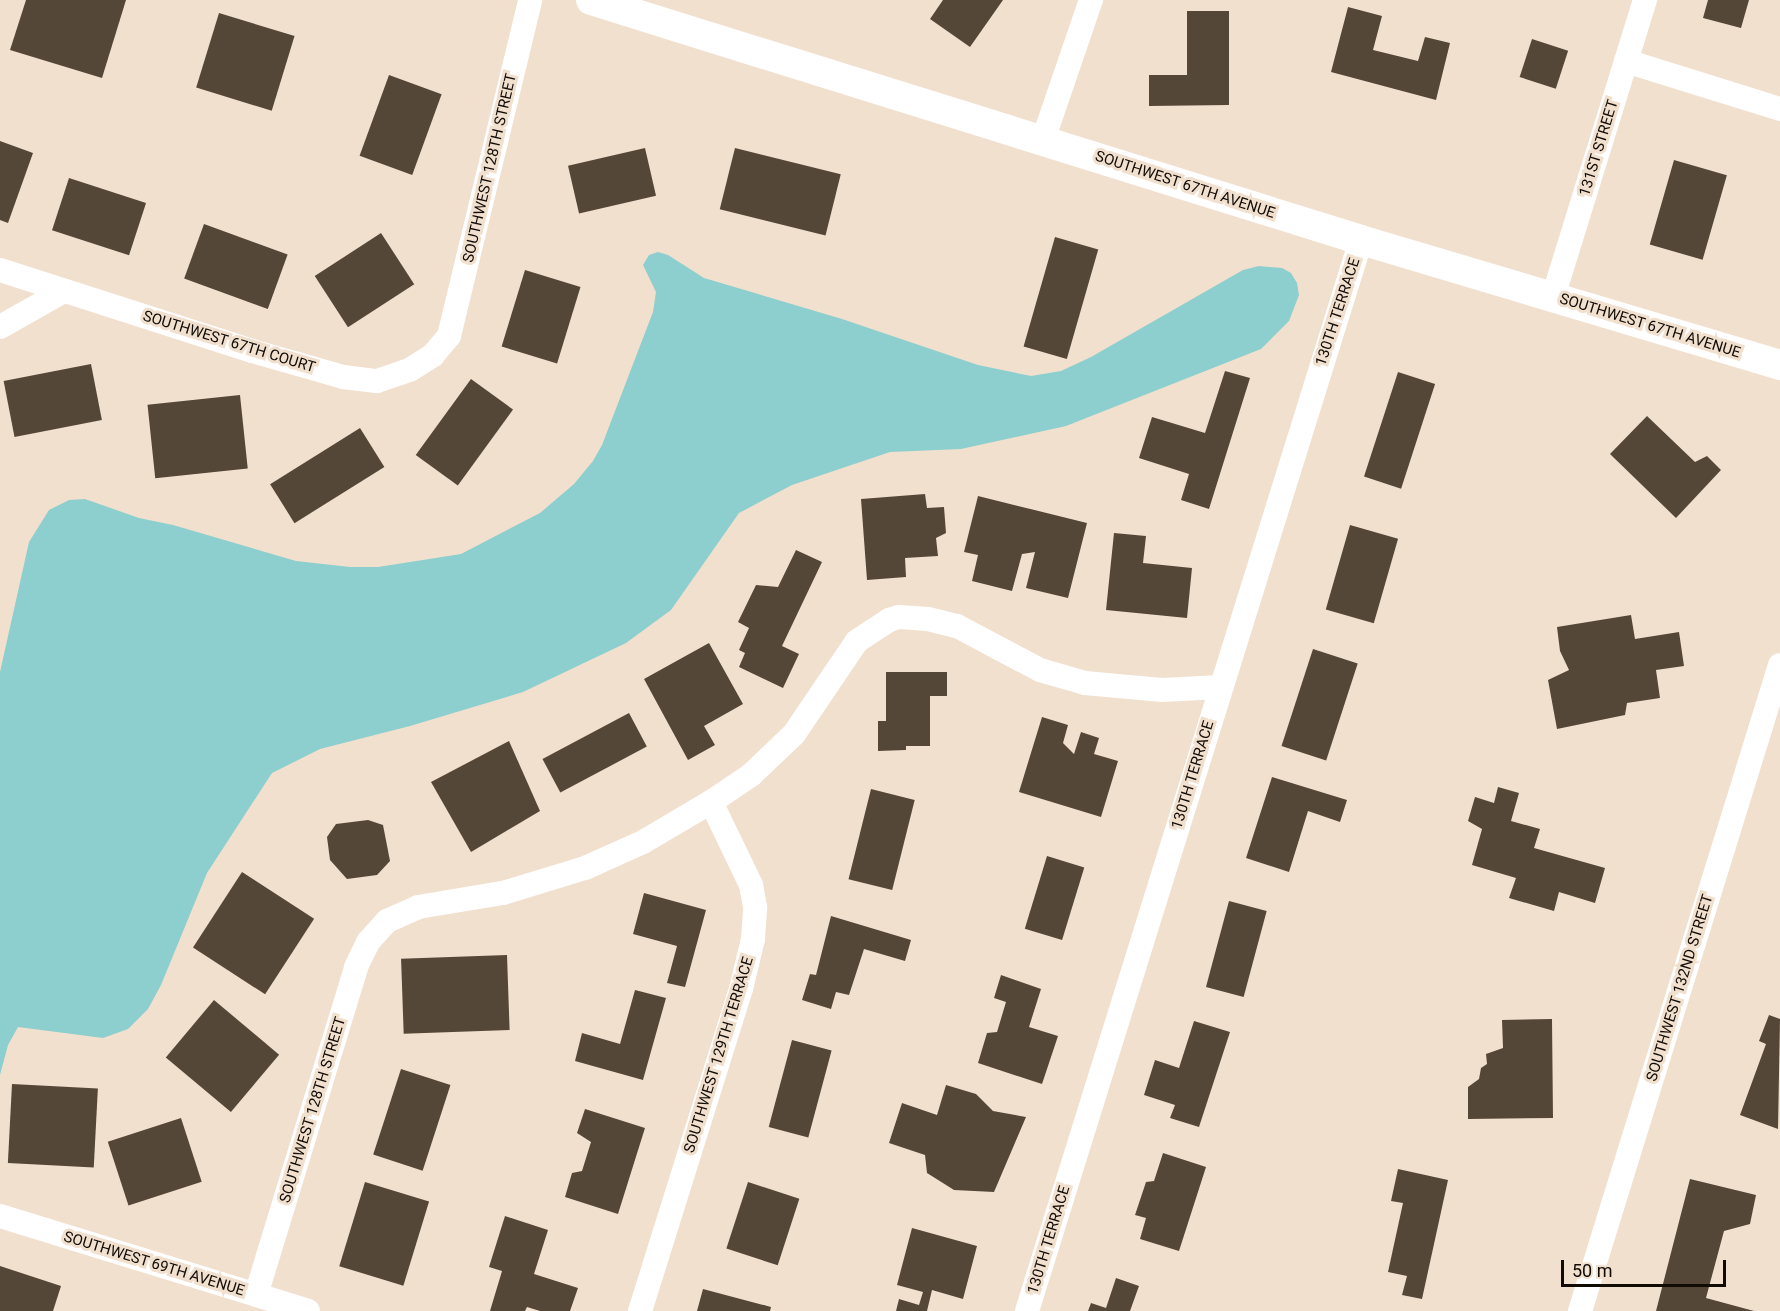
<!DOCTYPE html>
<html>
<head>
<meta charset="utf-8">
<style>
  body { margin:0 }
  #map { position:relative; width:1780px; height:1311px; overflow:hidden; background:#f1e0ce; font-family:Roboto,sans-serif }
  div>[style] { position:absolute }
  .water>* { inset:0; background:#8dcece }
  .building>* { inset:0; background:#554737; transform-origin:0 0 }
  .minor>* { height:24px; margin:-12px; padding:0 12px; transform-origin:12px; border-radius:12px; background:#fff }
  .major>* { height:30px; margin:-15px; padding:0 15px; transform-origin:15px; border-radius:15px; background:#fff }
  span { translate:-50% -50%; white-space:nowrap; text-align:center; line-height:1.15; -webkit-text-stroke:6px #f1e0ce; paint-order:stroke }
  .street-label { font-size:15px; color:#110b06 }
  .scale { position:absolute; left:1561px; top:1260px; width:165px; height:27px; box-sizing:border-box; border:3px solid #110b06; border-top:0; padding-left:8px; font-size:18px; line-height:21px; white-space:nowrap; color:#110b06; -webkit-text-stroke:4px #f1e0ce; paint-order:stroke }
</style>
</head>
<body>
<div id="map">
  <div class="water">
    <i style="clip-path:polygon(658px 252px,668px 255px,704px 278px,842px 319px,978px 365px,1031px 376px,1061px 371px,1091px 357px,1243px 270px,1259px 266px,1282px 268px,1291px 273px,1297px 283px,1299px 295px,1289px 321px,1261px 349px,1066px 426px,961px 449px,890px 452px,792px 485px,739px 513px,671px 610px,626px 643px,523px 692px,410px 726px,320px 749px,272px 773px,207px 873px,161px 985px,148px 1009px,128px 1029px,103px 1038px,18px 1027px,8px 1045px,0 1075px,0 672px,29px 542px,49px 510px,69px 500px,85px 499px,139px 518px,173px 525px,296px 561px,350px 567px,378px 567px,461px 554px,540px 513px,574px 484px,593px 461px,602px 445px,653px 312px,656px 292px,643px 265px,649px 255px)"></i>
  </div>
  <div class="building">
    <i style="clip-path:polygon(26px 0,126px 0,102px 78px,10px 50px)"></i>
    <i style="clip-path:polygon(943px 0,1003px 0,970px 47px,930px 19px)"></i>
    <i style="clip-path:polygon(1708px 0,1749px 0,1741px 28px,1703px 18px)"></i>
    <i style="clip-path:polygon(1348px 7px,1382px 16px,1373px 50px,1418px 61px,1425px 37px,1450px 43px,1436px 100px,1331px 72px)"></i>
    <i style="clip-path:polygon(1187px 11px,1229px 11px,1229px 105px,1149px 106px,1149px 75px,1187px 75px)"></i>
    <i style="left:219px;top:13px;width:79px;height:78px;rotate:17deg"></i>
    <i style="left:1532px;top:39px;width:38px;height:40px;rotate:18deg"></i>
    <i style="left:389px;top:75px;width:56px;height:86px;rotate:20deg"></i>
    <i style="clip-path:polygon(0 141px,33px 153px,8px 223px,0 220px)"></i>
    <i style="left:645px;top:148px;width:49px;height:79px;rotate:77deg"></i>
    <i style="left:735px;top:148px;width:109px;height:63px;rotate:14deg"></i>
    <i style="left:1674px;top:160px;width:55px;height:88px;rotate:16deg"></i>
    <i style="left:69px;top:178px;width:81px;height:55px;rotate:18deg"></i>
    <i style="left:204px;top:224px;width:89px;height:58px;rotate:20deg"></i>
    <i style="left:381px;top:233px;width:61px;height:79px;rotate:57deg"></i>
    <i style="left:1055px;top:237px;width:45px;height:114px;rotate:16deg"></i>
    <i style="left:525px;top:270px;width:58px;height:80px;rotate:17deg"></i>
    <i style="left:91px;top:364px;width:57px;height:89px;rotate:79deg"></i>
    <i style="clip-path:polygon(1225px 371px,1250px 378px,1209px 509px,1181px 500px,1189px 474px,1139px 458px,1152px 417px,1205px 433px)"></i>
    <i style="left:1398px;top:372px;width:39px;height:110px;rotate:18deg"></i>
    <i style="left:471px;top:379px;width:52px;height:94px;rotate:36deg"></i>
    <i style="left:240px;top:395px;width:74px;height:93px;rotate:84deg"></i>
    <i style="clip-path:polygon(1647px 416px,1695px 462px,1707px 456px,1721px 470px,1676px 518px,1610px 454px)"></i>
    <i style="left:360px;top:428px;width:46px;height:106px;rotate:58deg"></i>
    <i style="clip-path:polygon(925px 494px,927px 508px,944px 507px,946px 533px,936px 538px,938px 556px,905px 558px,906px 577px,867px 580px,861px 499px)"></i>
    <i style="clip-path:polygon(978px 496px,1087px 523px,1068px 598px,1026px 588px,1035px 552px,1022px 554px,1012px 591px,972px 581px,978px 555px,964px 552px)"></i>
    <i style="left:1350px;top:525px;width:50px;height:88px;rotate:16deg"></i>
    <i style="clip-path:polygon(1114px 533px,1146px 536px,1143px 563px,1192px 568px,1187px 618px,1106px 610px)"></i>
    <i style="clip-path:polygon(796px 550px,822px 562px,782px 646px,799px 654px,783px 688px,739px 667px,745px 653px,739px 650px,749px 628px,738px 622px,756px 585px,778px 587px)"></i>
    <i style="clip-path:polygon(1631px 615px,1635px 639px,1679px 632px,1684px 666px,1656px 670px,1660px 698px,1627px 703px,1625px 715px,1557px 729px,1548px 680px,1569px 670px,1560px 651px,1557px 627px)"></i>
    <i style="clip-path:polygon(709px 643px,743px 704px,704px 726px,715px 745px,688px 760px,644px 679px)"></i>
    <i style="left:1313px;top:649px;width:47px;height:102px;rotate:18deg"></i>
    <i style="clip-path:polygon(886px 672px,947px 672px,947px 696px,930px 696px,930px 746px,906px 746px,906px 750px,878px 751px,878px 721px,886px 721px)"></i>
    <i style="left:629px;top:713px;width:38px;height:98px;rotate:62deg"></i>
    <i style="clip-path:polygon(1042px 717px,1068px 725px,1063px 743px,1074px 754px,1081px 732px,1099px 738px,1094px 754px,1118px 761px,1101px 817px,1019px 792px)"></i>
    <i style="clip-path:polygon(509px 741px,540px 811px,471px 852px,431px 782px)"></i>
    <i style="clip-path:polygon(1272px 777px,1347px 800px,1340px 822px,1308px 811px,1289px 872px,1246px 858px)"></i>
    <i style="clip-path:polygon(1498px 787px,1519px 793px,1511px 821px,1540px 829px,1534px 848px,1605px 868px,1595px 903px,1559px 892px,1554px 911px,1509px 898px,1516px 878px,1472px 865px,1482px 829px,1468px 821px,1475px 797px,1494px 803px)"></i>
    <i style="left:871px;top:789px;width:45px;height:93px;rotate:14deg"></i>
    <i style="clip-path:polygon(368px 820px,383px 825px,390px 861px,377px 875px,347px 879px,330px 860px,327px 837px,336px 824px)"></i>
    <i style="left:1047px;top:856px;width:39px;height:76px;rotate:17deg"></i>
    <i style="left:242px;top:872px;width:86px;height:90px;rotate:33deg"></i>
    <i style="clip-path:polygon(644px 893px,706px 910px,685px 987px,667px 983px,677px 946px,633px 934px)"></i>
    <i style="left:1229px;top:901px;width:39px;height:89px;rotate:15deg"></i>
    <i style="clip-path:polygon(831px 916px,911px 940px,905px 961px,864px 949px,849px 995px,836px 992px,831px 1009px,802px 1000px,810px 974px,816px 975px)"></i>
    <i style="left:507px;top:955px;width:75px;height:106px;rotate:88deg"></i>
    <i style="clip-path:polygon(1001px 975px,1041px 989px,1029px 1027px,1058px 1036px,1042px 1084px,978px 1063px,987px 1033px,997px 1032px,1006px 1002px,994px 998px)"></i>
    <i style="clip-path:polygon(635px 990px,666px 998px,643px 1080px,575px 1061px,582px 1033px,620px 1044px)"></i>
    <i style="left:214px;top:1000px;width:85px;height:75px;rotate:40deg"></i>
    <i style="clip-path:polygon(1769px 1015px,1780px 1019px,1778px 1129px,1740px 1115px,1766px 1044px,1759px 1041px)"></i>
    <i style="clip-path:polygon(1552px 1019px,1553px 1118px,1468px 1119px,1468px 1087px,1479px 1079px,1481px 1068px,1487px 1064px,1486px 1054px,1503px 1048px,1502px 1020px)"></i>
    <i style="clip-path:polygon(1194px 1021px,1230px 1032px,1199px 1127px,1170px 1118px,1175px 1105px,1144px 1095px,1155px 1060px,1179px 1068px)"></i>
    <i style="left:792px;top:1040px;width:41px;height:90px;rotate:15deg"></i>
    <i style="left:401px;top:1069px;width:52px;height:90px;rotate:18deg"></i>
    <i style="left:12px;top:1084px;width:86px;height:79px;rotate:3deg"></i>
    <i style="clip-path:polygon(946px 1085px,976px 1094px,993px 1111px,1026px 1117px,994px 1192px,954px 1190px,927px 1173px,925px 1155px,889px 1143px,902px 1103px,937px 1115px)"></i>
    <i style="clip-path:polygon(585px 1109px,645px 1128px,618px 1214px,565px 1197px,572px 1173px,582px 1171px,591px 1142px,577px 1133px)"></i>
    <i style="left:181px;top:1118px;width:67px;height:77px;rotate:72deg"></i>
    <i style="clip-path:polygon(1163px 1153px,1206px 1167px,1179px 1251px,1140px 1239px,1146px 1218px,1135px 1215px,1146px 1182px,1154px 1181px)"></i>
    <i style="clip-path:polygon(1398px 1169px,1448px 1180px,1422px 1299px,1402px 1295px,1407px 1276px,1388px 1272px,1403px 1203px,1391px 1201px)"></i>
    <i style="clip-path:polygon(1690px 1179px,1756px 1195px,1750px 1224px,1724px 1231px,1706px 1298px,1754px 1311px,1656px 1311px)"></i>
    <i style="left:365px;top:1182px;width:67px;height:88px;rotate:17deg"></i>
    <i style="left:748px;top:1182px;width:54px;height:70px;rotate:18deg"></i>
    <i style="clip-path:polygon(505px 1216px,548px 1230px,534px 1274px,578px 1288px,570px 1311px,540px 1311px,527px 1307px,525px 1311px,490px 1311px,502px 1271px,489px 1267px)"></i>
    <i style="clip-path:polygon(912px 1228px,977px 1246px,963px 1299px,932px 1290px,927px 1311px,896px 1311px,899px 1299px,919px 1305px,923px 1292px,897px 1285px)"></i>
    <i style="clip-path:polygon(0 1266px,61px 1286px,53px 1311px,0 1311px)"></i>
    <i style="clip-path:polygon(1116px 1278px,1139px 1286px,1130px 1311px,1088px 1311px,1091px 1303px,1106px 1308px)"></i>
    <i style="clip-path:polygon(703px 1289px,771px 1307px,770px 1311px,697px 1311px)"></i>
  </div>
  <div class="minor">
    <i style="left:1626px;top:61px;width:161px;rotate:17.3deg"></i>
    <i style="left:1043px;top:140px;width:148px;rotate:-71.1deg"></i>
    <i style="left:0;top:270px;width:265px;rotate:17.8deg"></i>
    <i style="left:252px;top:351px;width:95px;rotate:15.9deg"></i>
    <i style="left:343px;top:377px;width:34px;rotate:7deg"></i>
    <i style="left:377px;top:381px;width:36px;rotate:-19deg"></i>
    <i style="left:411px;top:369px;width:26px;rotate:-32deg"></i>
    <i style="left:433px;top:355px;width:25px;rotate:-50deg"></i>
    <i style="left:449px;top:336px;width:346px;rotate:-76.4deg"></i>
    <i style="left:1553px;top:297px;width:311px;rotate:-72.8deg"></i>
    <i style="left:0;top:327px;width:73px;rotate:-29.4deg"></i>
    <i style="left:0;top:1216px;width:322px;rotate:17.1deg"></i>
    <i style="left:256px;top:1295px;width:343px;rotate:-73deg"></i>
    <i style="left:356px;top:967px;width:28px;rotate:-64deg"></i>
    <i style="left:368px;top:942px;width:28px;rotate:-48deg"></i>
    <i style="left:387px;top:921px;width:34px;rotate:-24deg"></i>
    <i style="left:418px;top:907px;width:86px;rotate:-9.4deg"></i>
    <i style="left:503px;top:893px;width:86px;rotate:-17deg"></i>
    <i style="left:585px;top:868px;width:64px;rotate:-24.1deg"></i>
    <i style="left:643px;top:842px;width:79px;rotate:-30.5deg"></i>
    <i style="left:711px;top:802px;width:48px;rotate:-34deg"></i>
    <i style="left:751px;top:775px;width:59px;rotate:-43.6deg"></i>
    <i style="left:794px;top:734px;width:112px;rotate:-55.9deg"></i>
    <i style="left:857px;top:641px;width:38px;rotate:-33deg"></i>
    <i style="left:889px;top:620px;width:10px;rotate:-17deg"></i>
    <i style="left:899px;top:617px;width:29px;rotate:4deg"></i>
    <i style="left:928px;top:619px;width:30px;rotate:14deg"></i>
    <i style="left:957px;top:626px;width:94px;rotate:27.9deg"></i>
    <i style="left:1040px;top:670px;width:47px;rotate:16.1deg"></i>
    <i style="left:1085px;top:683px;width:77px;rotate:5.2deg"></i>
    <i style="left:1162px;top:690px;width:58px;rotate:-3deg"></i>
    <i style="left:640px;top:1311px;width:337px;rotate:-72.6deg"></i>
    <i style="left:741px;top:989px;width:51px;rotate:-76.5deg"></i>
    <i style="left:753px;top:939px;width:32px;rotate:-86deg"></i>
    <i style="left:755px;top:907px;width:22px;rotate:-100deg"></i>
    <i style="left:751px;top:885px;width:92px;rotate:-115.7deg"></i>
    <i style="left:1027px;top:1311px;width:1122px;rotate:-72.68deg"></i>
    <i style="left:1580px;top:1311px;width:676px;rotate:-72.8deg"></i>
  </div>
  <div class="major">
    <i style="left:591px;top:0;width:807px;rotate:17.31deg"></i>
    <i style="left:1361px;top:240px;width:437px;rotate:16.6deg"></i>
  </div>
  <div class="street-label">
    <span style="left:1599px;top:148px;rotate:-73deg">131ST STREET</span>
    <span style="left:490px;top:168px;rotate:-77deg">SOUTHWEST 128TH STREET</span>
    <span style="left:1185px;top:185px;rotate:18deg">SOUTHWEST 67TH AVENUE</span>
    <span style="left:1338px;top:312px;rotate:-72deg">130TH TERRACE</span>
    <span style="left:1650px;top:326px;rotate:17deg">SOUTHWEST 67TH AVENUE</span>
    <span style="left:229px;top:342px;rotate:17deg">SOUTHWEST 67TH COURT</span>
    <span style="left:1193px;top:775px;rotate:-73deg">130TH TERRACE</span>
    <span style="left:1680px;top:988px;rotate:-73deg">SOUTHWEST 132ND STREET</span>
    <span style="left:719px;top:1055px;rotate:-73deg">SOUTHWEST 129TH TERRACE</span>
    <span style="left:313px;top:1110px;rotate:-73deg">SOUTHWEST 128TH STREET</span>
    <span style="left:1049px;top:1240px;rotate:-73deg">130TH TERRACE</span>
    <span style="left:154px;top:1264px;rotate:17deg">SOUTHWEST 69TH AVENUE</span>
  </div>
  <div class="scale">50 m</div>
</div>
</body>
</html>
